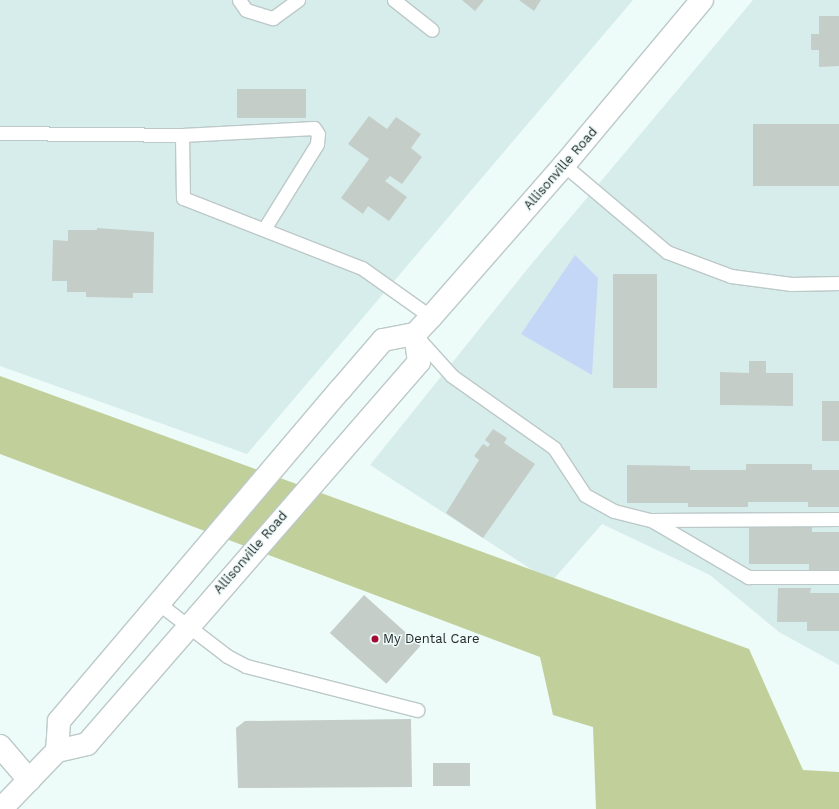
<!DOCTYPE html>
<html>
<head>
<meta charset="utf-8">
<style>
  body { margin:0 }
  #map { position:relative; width:839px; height:809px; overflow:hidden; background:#edfbf9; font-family:"Work Sans",sans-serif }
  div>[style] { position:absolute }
  .built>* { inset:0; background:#d7edeb }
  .green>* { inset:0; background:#c1d09b }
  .water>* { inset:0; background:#c4d7f6 }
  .building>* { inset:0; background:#c4cdc7; transform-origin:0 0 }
  .roads { filter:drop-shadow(1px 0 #bcc9c8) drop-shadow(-1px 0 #bcc9c8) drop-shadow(0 1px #bcc9c8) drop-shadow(0 -1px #bcc9c8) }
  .lane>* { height:13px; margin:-6.5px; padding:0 6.5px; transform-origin:6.5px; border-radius:6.5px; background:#fff }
  .secondary>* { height:22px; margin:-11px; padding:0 11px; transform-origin:11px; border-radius:11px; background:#fff }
  .primary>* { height:22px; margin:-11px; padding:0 11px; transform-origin:11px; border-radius:11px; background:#fff }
  .dots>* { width:11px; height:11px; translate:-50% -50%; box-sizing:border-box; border:2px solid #edfbf9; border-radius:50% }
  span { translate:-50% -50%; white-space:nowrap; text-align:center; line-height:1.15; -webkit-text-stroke:3px #edfbf9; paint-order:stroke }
  .street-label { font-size:13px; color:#252929 }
  .poi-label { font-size:13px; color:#252929 }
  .left { translate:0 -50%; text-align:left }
</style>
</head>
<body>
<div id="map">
  <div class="built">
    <i style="clip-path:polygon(0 0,633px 0,247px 454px,0 366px)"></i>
    <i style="clip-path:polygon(753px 0,839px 0,839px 665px,779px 632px,710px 575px,602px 524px,551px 582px,370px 465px,529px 267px)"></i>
  </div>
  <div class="green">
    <i style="clip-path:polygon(0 376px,749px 649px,803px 770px,839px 772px,839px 809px,596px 809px,593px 727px,553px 715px,540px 657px,0 454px)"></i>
  </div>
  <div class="water">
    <i style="clip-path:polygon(575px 255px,598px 278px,592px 375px,521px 334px)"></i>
  </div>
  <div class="building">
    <i style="clip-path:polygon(462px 0,484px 0,475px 11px)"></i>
    <i style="clip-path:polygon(519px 0,541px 0,534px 11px)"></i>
    <i style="clip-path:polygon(819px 16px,839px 16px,839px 66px,819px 67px,819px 50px,811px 50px,811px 34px,819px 34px)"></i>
    <i style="left:306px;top:89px;width:29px;height:69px;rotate:90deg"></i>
    <i style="clip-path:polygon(369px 116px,387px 129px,396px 117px,421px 134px,411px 148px,422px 157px,402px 184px,390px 176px,385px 181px,407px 197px,389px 221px,368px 206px,363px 214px,341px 198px,369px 159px,348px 144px)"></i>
    <i style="left:753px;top:124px;width:86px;height:62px"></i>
    <i style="clip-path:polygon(97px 228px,154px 232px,153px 293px,133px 293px,133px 298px,86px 297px,86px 292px,67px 292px,67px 281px,52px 281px,53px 240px,68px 241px,68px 230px,97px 230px)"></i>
    <i style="left:613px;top:274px;width:44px;height:114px"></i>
    <i style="clip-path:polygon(749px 361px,766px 361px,766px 373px,793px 373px,793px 406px,720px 405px,720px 372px,749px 373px)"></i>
    <i style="left:822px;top:401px;width:17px;height:40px"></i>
    <i style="clip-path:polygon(493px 429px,507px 438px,504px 443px,535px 464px,483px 538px,446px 513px,479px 460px,474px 456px,483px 444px,488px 447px,490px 444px,485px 440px)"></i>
    <i style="clip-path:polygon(746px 464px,812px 464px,812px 470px,839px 470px,839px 507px,808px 507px,808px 502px,748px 502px,748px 507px,688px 507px,688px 503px,627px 503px,627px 465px,690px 466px,690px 470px,746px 470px)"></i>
    <i style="clip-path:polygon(749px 527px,812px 527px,812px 532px,839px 532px,839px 570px,809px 570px,809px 564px,749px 564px)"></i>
    <i style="clip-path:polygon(778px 588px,811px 588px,810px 593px,839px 593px,839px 631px,807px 631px,807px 622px,777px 622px)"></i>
    <i style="left:364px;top:595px;width:76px;height:51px;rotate:42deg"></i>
    <i style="clip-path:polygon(411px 719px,412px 787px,238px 788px,236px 728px,245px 721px)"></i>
    <i style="left:433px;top:763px;width:37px;height:23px"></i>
  </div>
  <div class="roads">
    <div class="lane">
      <i style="left:239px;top:0;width:12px;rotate:55deg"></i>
      <i style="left:246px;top:10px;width:28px;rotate:17deg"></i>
      <i style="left:273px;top:18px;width:31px;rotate:-36deg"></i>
      <i style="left:394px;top:0;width:48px;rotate:38.3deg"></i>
      <i style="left:0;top:133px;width:182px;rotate:0.6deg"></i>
      <i style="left:182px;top:135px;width:63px;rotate:89.1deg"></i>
      <i style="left:183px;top:198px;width:192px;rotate:21.4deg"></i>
      <i style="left:362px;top:268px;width:85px;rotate:35.4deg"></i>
      <i style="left:182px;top:135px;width:132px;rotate:-3deg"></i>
      <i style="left:314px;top:128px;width:7px;rotate:56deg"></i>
      <i style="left:318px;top:134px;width:10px;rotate:96deg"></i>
      <i style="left:317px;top:144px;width:100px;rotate:121.9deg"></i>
      <i style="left:564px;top:165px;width:135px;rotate:40.2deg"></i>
      <i style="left:667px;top:252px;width:68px;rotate:20.6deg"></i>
      <i style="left:731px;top:276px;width:61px;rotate:7.6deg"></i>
      <i style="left:791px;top:284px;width:48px;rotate:-1.2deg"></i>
      <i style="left:417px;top:337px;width:52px;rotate:48.1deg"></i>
      <i style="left:452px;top:376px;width:125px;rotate:35.2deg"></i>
      <i style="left:554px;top:448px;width:56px;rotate:56.6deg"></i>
      <i style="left:585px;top:495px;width:33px;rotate:29deg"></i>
      <i style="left:614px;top:511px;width:38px;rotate:14deg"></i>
      <i style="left:651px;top:520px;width:188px;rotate:-0.3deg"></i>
      <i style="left:651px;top:520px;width:113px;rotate:30.4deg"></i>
      <i style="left:748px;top:577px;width:91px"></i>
      <i style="left:158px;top:603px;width:87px;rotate:37.5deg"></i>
      <i style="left:227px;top:656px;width:21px;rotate:28deg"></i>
      <i style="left:246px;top:666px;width:177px;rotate:14.4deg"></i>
    </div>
    <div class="secondary">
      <i style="left:0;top:746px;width:45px;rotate:49.5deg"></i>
    </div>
    <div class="primary">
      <i style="left:57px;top:751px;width:30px;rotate:-86deg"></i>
      <i style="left:59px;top:721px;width:434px;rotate:-49.7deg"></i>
      <i style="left:340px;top:390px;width:66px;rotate:-49.3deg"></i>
      <i style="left:383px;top:340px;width:33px;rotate:-11deg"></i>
      <i style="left:415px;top:334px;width:23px;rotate:-47deg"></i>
      <i style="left:431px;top:317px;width:202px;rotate:-48.8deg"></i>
      <i style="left:564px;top:165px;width:215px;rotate:-50.1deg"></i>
      <i style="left:1px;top:809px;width:81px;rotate:-46deg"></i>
      <i style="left:57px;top:751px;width:31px;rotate:-13deg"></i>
      <i style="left:87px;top:744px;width:506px;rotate:-49.01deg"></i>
      <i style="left:419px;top:362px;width:28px;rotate:-98deg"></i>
    </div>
  </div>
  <div class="dots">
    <i style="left:375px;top:639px;background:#a50a34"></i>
  </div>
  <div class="street-label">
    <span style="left:561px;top:169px;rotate:-49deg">Allisonville Road</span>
    <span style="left:251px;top:553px;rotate:-49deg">Allisonville Road</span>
  </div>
  <div class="poi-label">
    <span class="left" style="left:383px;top:639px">My Dental Care</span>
  </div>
</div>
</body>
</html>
